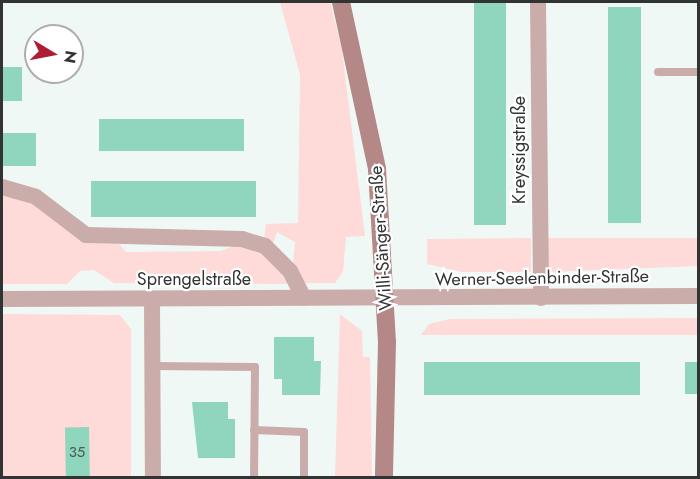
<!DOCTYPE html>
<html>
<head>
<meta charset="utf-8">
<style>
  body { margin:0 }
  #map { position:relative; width:700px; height:479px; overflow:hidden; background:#f0f8f5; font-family:Jost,sans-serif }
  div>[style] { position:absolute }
  .green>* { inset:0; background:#fedad9 }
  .building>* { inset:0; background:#90d6be; transform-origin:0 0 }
  .service>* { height:8px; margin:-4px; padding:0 4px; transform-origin:4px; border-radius:4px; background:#caacab }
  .minor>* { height:16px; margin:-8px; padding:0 8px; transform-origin:8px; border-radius:8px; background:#caacab }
  .secondary>* { height:18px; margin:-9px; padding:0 9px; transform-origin:9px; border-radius:9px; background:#b38887 }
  span { translate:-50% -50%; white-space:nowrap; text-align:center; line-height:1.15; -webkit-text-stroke:4.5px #fff; paint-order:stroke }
  .number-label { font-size:15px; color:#495c55 }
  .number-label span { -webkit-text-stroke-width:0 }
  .street-label { font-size:18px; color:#313432 }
  .frame { position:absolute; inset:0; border:3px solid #313432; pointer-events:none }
  .north { position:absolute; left:24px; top:24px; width:60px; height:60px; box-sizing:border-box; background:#fff; border:2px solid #adaead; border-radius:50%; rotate:100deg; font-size:16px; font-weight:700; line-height:24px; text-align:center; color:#313432 }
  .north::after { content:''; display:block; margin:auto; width:21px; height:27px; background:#b01c34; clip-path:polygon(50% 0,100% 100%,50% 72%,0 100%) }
</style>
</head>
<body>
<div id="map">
  <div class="green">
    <i style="clip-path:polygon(280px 2px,330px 2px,342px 50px,365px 236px,346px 237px,343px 272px,335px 283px,305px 283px,293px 264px,295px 242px,277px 232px,273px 243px,264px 241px,266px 224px,298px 223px,300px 75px)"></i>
    <i style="clip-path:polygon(2px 193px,23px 196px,92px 243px,119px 244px,126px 252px,221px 251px,239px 244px,271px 256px,288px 284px,114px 283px,94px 270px,80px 271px,67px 284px,2px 284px)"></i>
    <i style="clip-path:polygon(531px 238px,531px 272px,462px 272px,427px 264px,427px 239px)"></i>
    <i style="clip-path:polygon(548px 238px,698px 238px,698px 266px,548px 272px)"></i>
    <i style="clip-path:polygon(2px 314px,120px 315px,131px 329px,131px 477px,2px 478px)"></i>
    <i style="clip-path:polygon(340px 314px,362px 331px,363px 357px,370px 357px,372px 477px,335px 477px)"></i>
    <i style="clip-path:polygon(698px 318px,698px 335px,421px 335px,429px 324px,450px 319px)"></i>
  </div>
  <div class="building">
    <i style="left:474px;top:2px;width:32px;height:223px"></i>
    <i style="left:608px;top:7px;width:33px;height:216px"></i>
    <i style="left:2px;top:67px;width:20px;height:34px"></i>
    <i style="left:99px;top:119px;width:145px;height:32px"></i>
    <i style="left:2px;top:133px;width:34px;height:33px"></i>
    <i style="left:256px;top:181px;width:36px;height:165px;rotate:90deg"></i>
    <i style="clip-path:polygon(274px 337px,314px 337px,314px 361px,321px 361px,320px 395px,282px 395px,282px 379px,274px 379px)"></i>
    <i style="left:424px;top:362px;width:216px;height:33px"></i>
    <i style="left:685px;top:362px;width:14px;height:32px"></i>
    <i style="clip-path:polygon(192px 402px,228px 402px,228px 419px,235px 419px,235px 458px,198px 458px)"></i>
    <i style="left:89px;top:427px;width:50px;height:24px;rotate:89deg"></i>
  </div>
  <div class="service">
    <i style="left:658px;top:72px;width:40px"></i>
    <i style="left:152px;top:366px;width:103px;rotate:0.6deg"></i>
    <i style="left:255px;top:367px;width:111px;rotate:90.5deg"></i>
    <i style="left:254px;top:430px;width:50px;rotate:2.3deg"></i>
    <i style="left:304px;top:432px;width:46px;rotate:90deg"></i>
  </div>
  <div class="minor">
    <i style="left:538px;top:2px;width:296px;rotate:89.4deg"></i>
    <i style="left:2px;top:187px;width:35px;rotate:16deg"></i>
    <i style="left:36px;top:197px;width:63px;rotate:37.2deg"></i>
    <i style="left:86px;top:235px;width:156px;rotate:1.5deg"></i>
    <i style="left:242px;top:239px;width:24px;rotate:17deg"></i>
    <i style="left:265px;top:246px;width:35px;rotate:45deg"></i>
    <i style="left:290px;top:271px;width:30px;rotate:63deg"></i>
    <i style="left:2px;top:299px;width:696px;rotate:-0.25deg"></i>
    <i style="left:152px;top:299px;width:179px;rotate:89.7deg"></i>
  </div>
  <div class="secondary">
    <i style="left:341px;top:2px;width:171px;rotate:77.8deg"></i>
    <i style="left:377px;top:169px;width:173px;rotate:86.7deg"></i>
    <i style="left:387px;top:342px;width:136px;rotate:91.3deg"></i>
  </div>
  <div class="number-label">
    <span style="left:77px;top:453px">35</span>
  </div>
  <div class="street-label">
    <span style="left:519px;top:150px;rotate:-90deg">Kreyssigstraße</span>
    <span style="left:381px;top:238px;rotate:-94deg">Willi-Sänger-Straße</span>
    <span style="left:542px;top:278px;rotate:-1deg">Werner-Seelenbinder-Straße</span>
    <span style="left:194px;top:279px">Sprengelstraße</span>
  </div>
  <div class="frame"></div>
  <div class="north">N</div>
</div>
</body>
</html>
